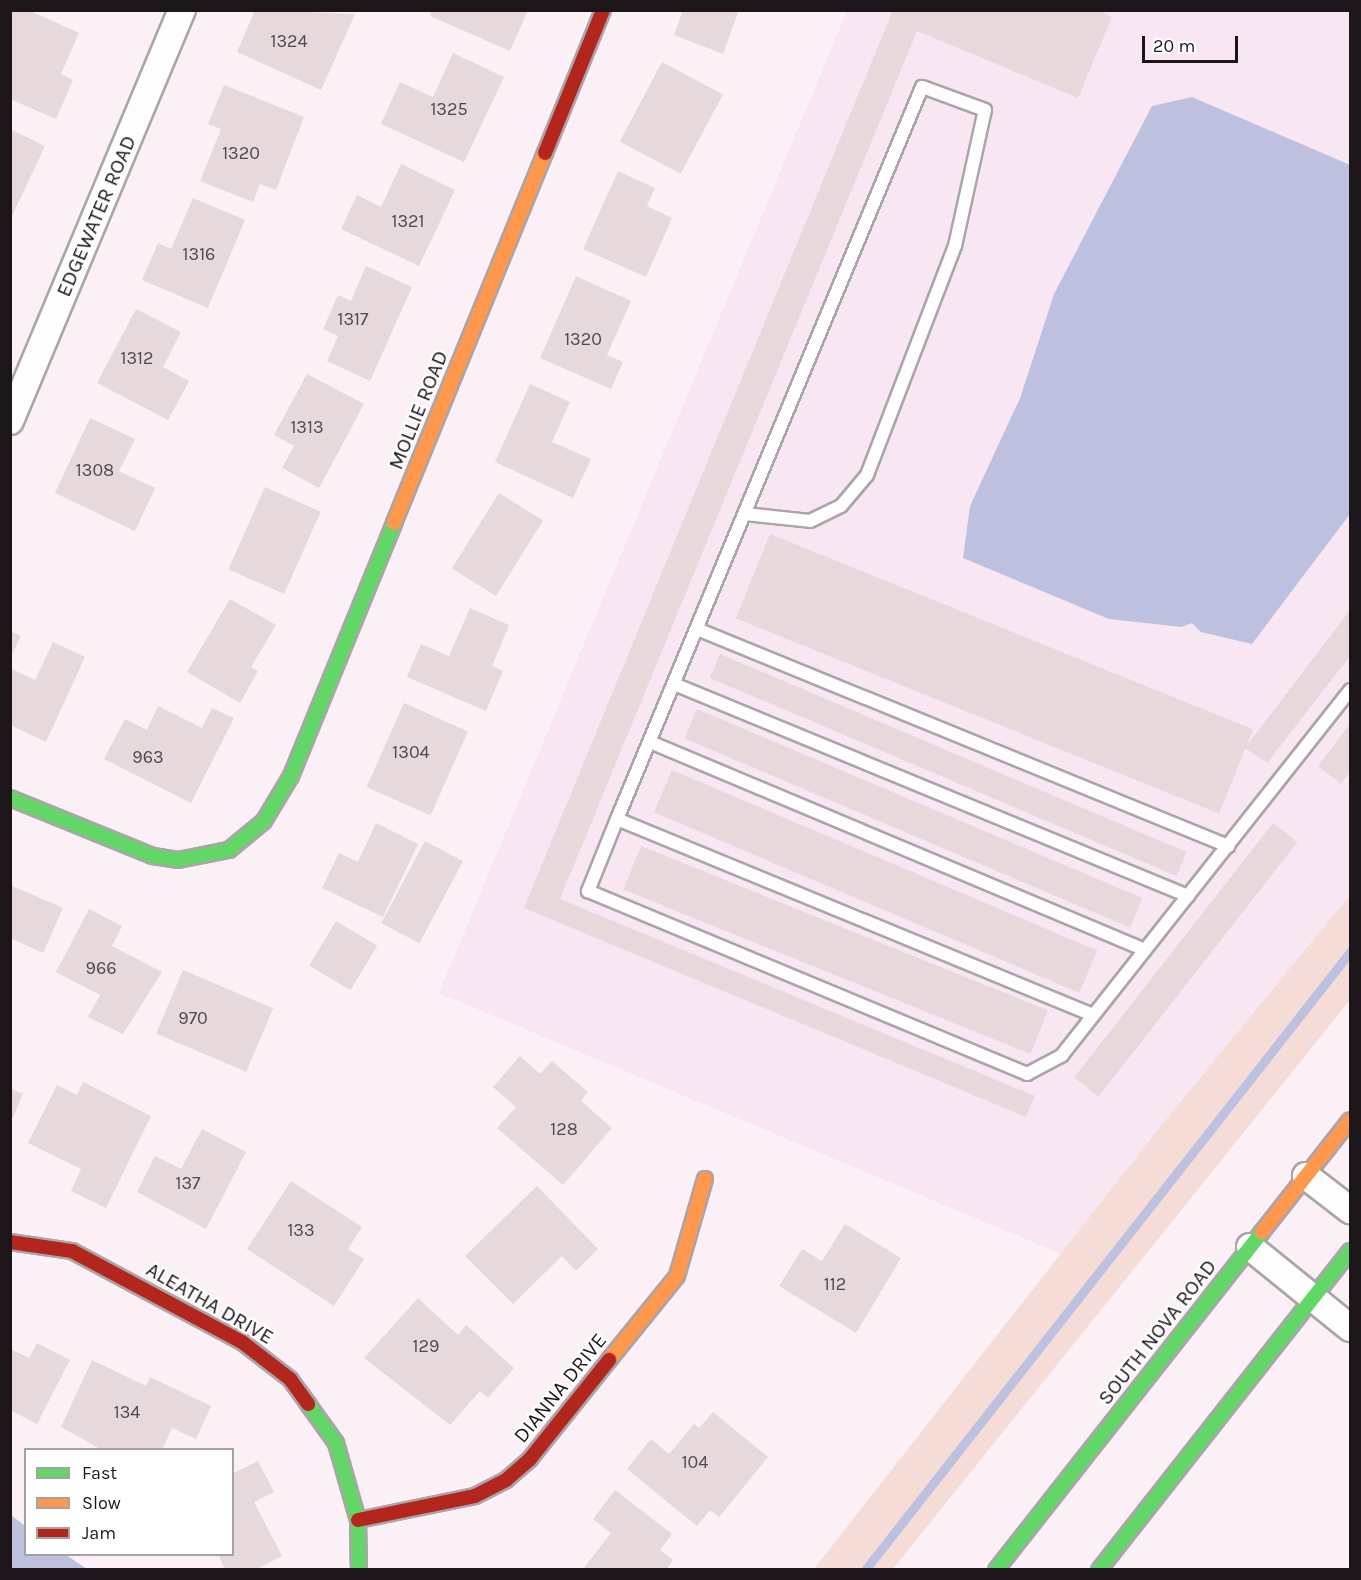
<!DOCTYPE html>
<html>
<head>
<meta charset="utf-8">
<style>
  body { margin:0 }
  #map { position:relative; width:1361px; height:1580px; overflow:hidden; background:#faf0f6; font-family:Karla,sans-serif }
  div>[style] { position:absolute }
  .built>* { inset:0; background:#f8e6f2 }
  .green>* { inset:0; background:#f6dcd6 }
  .water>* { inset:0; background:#bdc1df }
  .stream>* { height:9px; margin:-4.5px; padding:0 4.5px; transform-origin:4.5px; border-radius:4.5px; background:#bdc1df }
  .building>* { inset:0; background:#e6d8db; transform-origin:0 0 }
  .roads { filter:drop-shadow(2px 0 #aba4a8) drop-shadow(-2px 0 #aba4a8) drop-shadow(0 2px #aba4a8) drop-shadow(0 -2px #aba4a8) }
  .lane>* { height:12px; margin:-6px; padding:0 6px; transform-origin:6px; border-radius:6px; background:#fefdfe }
  .street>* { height:26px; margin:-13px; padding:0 13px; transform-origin:13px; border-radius:13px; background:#fefdfe }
  .fast>* { height:14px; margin:-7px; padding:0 7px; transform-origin:7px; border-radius:7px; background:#63d668 }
  .slow>* { height:14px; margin:-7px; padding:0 7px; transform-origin:7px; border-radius:7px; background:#ff974d }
  .jam>* { height:14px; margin:-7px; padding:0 7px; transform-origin:7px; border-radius:7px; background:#b3261e }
  span { translate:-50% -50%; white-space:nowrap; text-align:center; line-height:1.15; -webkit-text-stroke:4.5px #fff; paint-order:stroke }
  .number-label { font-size:18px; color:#50484b }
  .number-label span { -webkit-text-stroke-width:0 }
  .street-label { font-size:21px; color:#1c161a }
  .frame { position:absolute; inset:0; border:12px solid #1c161a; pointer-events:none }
  .legend { position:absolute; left:24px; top:1448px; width:210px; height:108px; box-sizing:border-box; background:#fff; border:2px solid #a4a2a3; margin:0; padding:8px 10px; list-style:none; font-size:18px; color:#1c161a }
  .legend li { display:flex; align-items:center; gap:12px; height:30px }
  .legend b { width:30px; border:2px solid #a4a2a3 }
  .scale { position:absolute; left:1142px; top:36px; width:96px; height:27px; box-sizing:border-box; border:3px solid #1c161a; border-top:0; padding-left:8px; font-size:18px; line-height:21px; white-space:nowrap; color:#1c161a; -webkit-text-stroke:4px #fff; paint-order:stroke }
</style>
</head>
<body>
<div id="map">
  <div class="built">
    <i style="clip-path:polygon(847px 11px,1350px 11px,1350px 165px,1304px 146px,1054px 295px,964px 558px,1109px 619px,1192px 623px,1252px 644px,1350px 514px,1350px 895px,1061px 1254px,439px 993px)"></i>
  </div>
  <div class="green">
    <i style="clip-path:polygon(1350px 895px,1350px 1000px,893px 1569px,814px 1569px,1156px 1132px)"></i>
  </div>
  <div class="water">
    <i style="clip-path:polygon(1192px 97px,1350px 165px,1350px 514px,1252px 644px,1201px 632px,1192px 623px,1181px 627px,1109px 619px,963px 558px,970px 506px,1020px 398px,1054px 294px,1152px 106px)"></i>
    <i style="clip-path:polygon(11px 1515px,25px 1526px,26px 1554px,66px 1555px,87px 1569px,11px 1569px)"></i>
  </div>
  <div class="stream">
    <i style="left:865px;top:1570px;width:786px;rotate:-51.88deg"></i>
  </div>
  <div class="building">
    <i style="clip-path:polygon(11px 10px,28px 10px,79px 33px,61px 74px,73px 80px,56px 119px,10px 99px)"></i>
    <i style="clip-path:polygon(255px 10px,355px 14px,321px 90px,237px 52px)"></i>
    <i style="clip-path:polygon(432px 10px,528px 10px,510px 51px,430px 16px)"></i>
    <i style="clip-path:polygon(683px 10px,739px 10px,723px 54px,674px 35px)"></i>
    <i style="clip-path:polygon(893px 10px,1097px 10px,1112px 17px,1078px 98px,917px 31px,560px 899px,1035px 1096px,1026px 1117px,524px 908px)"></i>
    <i style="clip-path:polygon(453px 53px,504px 77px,464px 162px,381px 124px,400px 82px,433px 97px)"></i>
    <i style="left:662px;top:62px;width:69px;height:90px;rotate:28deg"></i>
    <i style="clip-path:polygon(224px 85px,304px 117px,276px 190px,260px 184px,253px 202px,200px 181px,221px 129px,208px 124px)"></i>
    <i style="clip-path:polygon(10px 129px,45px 146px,10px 220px)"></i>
    <i style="clip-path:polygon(401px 164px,455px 190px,419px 266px,341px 229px,357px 195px,381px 207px)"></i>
    <i style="clip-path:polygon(618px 171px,655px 188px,647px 206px,672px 218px,646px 277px,583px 249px)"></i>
    <i style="clip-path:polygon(193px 198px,245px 220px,208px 308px,142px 280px,158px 243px,171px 249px)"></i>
    <i style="clip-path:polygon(366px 266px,412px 287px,370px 381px,327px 361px,338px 336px,323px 329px,338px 295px,351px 301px)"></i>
    <i style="clip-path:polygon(576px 276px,631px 301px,607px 355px,623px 362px,611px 389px,540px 358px)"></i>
    <i style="clip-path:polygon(136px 309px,181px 332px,163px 367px,189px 381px,168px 420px,97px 383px)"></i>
    <i style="clip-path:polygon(307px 374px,364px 404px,319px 488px,282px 468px,294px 446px,274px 435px)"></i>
    <i style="clip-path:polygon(530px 384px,570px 402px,552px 442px,591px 459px,573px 498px,495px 462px)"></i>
    <i style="clip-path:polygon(90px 418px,135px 439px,119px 471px,155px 488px,135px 531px,55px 493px)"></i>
    <i style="left:265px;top:487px;width:61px;height:90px;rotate:24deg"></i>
    <i style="left:499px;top:493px;width:52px;height:89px;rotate:32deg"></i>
    <i style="left:770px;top:534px;width:521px;height:91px;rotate:22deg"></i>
    <i style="clip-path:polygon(230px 599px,276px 625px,251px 667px,258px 671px,240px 703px,187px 672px)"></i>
    <i style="clip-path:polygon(470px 608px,509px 625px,492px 666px,503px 671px,486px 711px,407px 677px,421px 644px,449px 656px)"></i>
    <i style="clip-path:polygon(1350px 610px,1350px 656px,1267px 763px,1245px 748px)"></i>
    <i style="clip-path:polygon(10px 631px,21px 636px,10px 658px)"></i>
    <i style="clip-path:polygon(53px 642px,85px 657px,46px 742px,10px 725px,10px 668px,35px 680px)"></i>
    <i style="left:720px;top:654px;width:507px;height:26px;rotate:23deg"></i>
    <i style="left:404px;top:703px;width:70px;height:92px;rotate:24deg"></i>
    <i style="clip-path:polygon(158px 706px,202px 728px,212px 708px,234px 718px,191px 803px,104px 759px,125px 719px,147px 730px)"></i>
    <i style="left:697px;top:709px;width:484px;height:32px;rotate:23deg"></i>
    <i style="clip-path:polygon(1350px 724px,1350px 772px,1341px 784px,1318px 766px)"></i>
    <i style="left:672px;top:770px;width:462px;height:46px;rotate:23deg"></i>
    <i style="clip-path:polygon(376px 823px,418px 844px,383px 917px,322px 888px,339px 853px,358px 862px)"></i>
    <i style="left:1273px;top:823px;width:31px;height:323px;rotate:38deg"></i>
    <i style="left:425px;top:841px;width:43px;height:93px;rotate:28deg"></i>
    <i style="left:641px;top:846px;width:439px;height:47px;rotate:22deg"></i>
    <i style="clip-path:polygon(10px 885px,63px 908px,43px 953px,10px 938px)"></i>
    <i style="clip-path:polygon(89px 909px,122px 926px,112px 946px,162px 972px,123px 1034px,88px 1017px,100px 995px,56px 972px)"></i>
    <i style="left:336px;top:921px;width:48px;height:52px;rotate:31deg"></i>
    <i style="left:183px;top:970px;width:98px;height:69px;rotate:23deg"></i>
    <i style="clip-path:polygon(520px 1056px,540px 1074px,552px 1061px,588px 1092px,581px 1101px,612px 1128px,563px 1185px,497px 1128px,516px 1107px,493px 1087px)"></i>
    <i style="clip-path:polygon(83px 1082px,151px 1116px,106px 1208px,71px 1191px,81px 1169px,28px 1143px,57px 1085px,77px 1095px)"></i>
    <i style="clip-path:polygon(10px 1088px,23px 1094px,10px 1124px)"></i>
    <i style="clip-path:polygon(202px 1129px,246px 1152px,206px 1229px,137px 1192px,155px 1156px,181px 1169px)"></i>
    <i style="clip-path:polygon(291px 1181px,362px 1227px,348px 1249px,364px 1259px,334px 1306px,247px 1249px)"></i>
    <i style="clip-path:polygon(537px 1186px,598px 1249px,576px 1271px,562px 1256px,513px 1304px,465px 1256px)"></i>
    <i style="clip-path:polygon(845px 1224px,901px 1258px,856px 1333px,779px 1286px,802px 1249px,822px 1261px)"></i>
    <i style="clip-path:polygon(418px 1298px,458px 1335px,466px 1325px,514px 1368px,488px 1398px,480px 1391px,450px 1425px,364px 1358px)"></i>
    <i style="clip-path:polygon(37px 1343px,70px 1360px,37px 1424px,10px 1410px,10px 1349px,29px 1358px)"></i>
    <i style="clip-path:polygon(92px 1360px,146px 1386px,150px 1377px,211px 1406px,196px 1439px,172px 1428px,162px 1450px,102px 1450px,61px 1427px)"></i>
    <i style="clip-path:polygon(713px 1412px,768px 1457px,719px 1517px,710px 1510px,697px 1526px,627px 1469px,651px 1439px,669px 1454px,694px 1424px,699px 1428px)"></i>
    <i style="clip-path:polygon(258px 1461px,274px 1492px,254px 1502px,282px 1556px,255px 1570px,225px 1570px,218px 1554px,232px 1554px,232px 1474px)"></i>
    <i style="clip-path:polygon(615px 1490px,672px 1534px,660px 1550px,673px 1560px,666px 1570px,582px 1570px,611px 1533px,593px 1519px)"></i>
  </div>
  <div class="roads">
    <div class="lane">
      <i style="left:745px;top:514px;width:65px;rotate:6.1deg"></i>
      <i style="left:810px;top:521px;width:34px;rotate:-26deg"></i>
      <i style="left:841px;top:506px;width:40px;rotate:-50deg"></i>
      <i style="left:867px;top:475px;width:245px;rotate:-69deg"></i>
      <i style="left:955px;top:246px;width:139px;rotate:-77.6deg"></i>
      <i style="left:985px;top:110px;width:67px;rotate:-159.9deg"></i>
      <i style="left:922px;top:87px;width:793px;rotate:112.62deg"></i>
      <i style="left:617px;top:819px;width:78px;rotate:111.9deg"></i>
      <i style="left:588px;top:891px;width:476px;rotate:22.6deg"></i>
      <i style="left:1027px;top:1074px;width:40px;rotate:-28deg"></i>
      <i style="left:1062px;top:1055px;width:465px;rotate:-51.7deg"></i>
      <i style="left:697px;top:629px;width:574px;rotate:22.23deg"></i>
      <i style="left:674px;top:684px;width:556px;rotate:22.41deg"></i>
      <i style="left:650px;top:742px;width:537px;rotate:22.79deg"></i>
      <i style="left:617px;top:819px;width:515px;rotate:22.38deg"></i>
    </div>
    <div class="street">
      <i style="left:10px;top:421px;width:446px;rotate:-67.3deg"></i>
      <i style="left:1306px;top:1176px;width:56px;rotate:37.7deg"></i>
      <i style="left:1250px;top:1247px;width:129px;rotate:39deg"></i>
    </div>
    <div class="fast">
      <i style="left:10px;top:798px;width:154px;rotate:22.1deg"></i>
      <i style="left:153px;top:856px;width:25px;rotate:9deg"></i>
      <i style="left:178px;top:860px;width:52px;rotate:-11.1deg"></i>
      <i style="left:229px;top:850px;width:45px;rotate:-39.6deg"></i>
      <i style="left:264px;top:821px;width:52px;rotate:-59deg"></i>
      <i style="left:291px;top:776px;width:273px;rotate:-67.8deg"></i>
      <i style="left:308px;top:1404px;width:48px;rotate:54.3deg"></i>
      <i style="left:336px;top:1443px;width:80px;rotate:74.1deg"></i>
      <i style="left:358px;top:1520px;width:50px;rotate:88.9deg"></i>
      <i style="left:996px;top:1570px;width:430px;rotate:-51.8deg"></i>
      <i style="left:1099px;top:1570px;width:406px;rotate:-51.8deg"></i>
    </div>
    <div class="slow">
      <i style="left:394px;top:523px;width:400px;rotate:-67.8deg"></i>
      <i style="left:1262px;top:1232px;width:142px;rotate:-51.8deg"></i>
      <i style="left:609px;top:1360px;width:108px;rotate:-51deg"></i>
      <i style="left:677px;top:1276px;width:101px;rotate:-73.9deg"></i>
    </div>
    <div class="jam">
      <i style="left:545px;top:153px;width:154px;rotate:-67.9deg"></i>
      <i style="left:10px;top:1242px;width:63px;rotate:8.3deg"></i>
      <i style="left:72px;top:1251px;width:193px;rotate:28.2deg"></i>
      <i style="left:242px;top:1342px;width:61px;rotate:37.6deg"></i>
      <i style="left:290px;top:1379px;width:31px;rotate:54deg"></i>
      <i style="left:358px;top:1520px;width:119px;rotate:-11.6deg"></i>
      <i style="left:475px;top:1496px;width:35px;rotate:-27deg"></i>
      <i style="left:506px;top:1480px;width:32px;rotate:-41deg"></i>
      <i style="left:530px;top:1459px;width:127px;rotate:-51.4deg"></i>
    </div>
  </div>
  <div class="number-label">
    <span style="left:289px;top:41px">1324</span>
    <span style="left:449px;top:109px">1325</span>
    <span style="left:241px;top:153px">1320</span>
    <span style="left:408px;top:221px">1321</span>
    <span style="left:199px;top:254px">1316</span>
    <span style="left:353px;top:319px">1317</span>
    <span style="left:583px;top:339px">1320</span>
    <span style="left:137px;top:358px">1312</span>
    <span style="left:307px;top:427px">1313</span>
    <span style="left:95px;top:470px">1308</span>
    <span style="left:411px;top:752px">1304</span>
    <span style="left:148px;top:757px">963</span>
    <span style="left:101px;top:968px">966</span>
    <span style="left:193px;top:1018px">970</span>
    <span style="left:564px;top:1129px">128</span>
    <span style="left:188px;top:1183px">137</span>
    <span style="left:301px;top:1230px">133</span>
    <span style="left:835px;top:1284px">112</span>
    <span style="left:426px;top:1346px">129</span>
    <span style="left:127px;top:1412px">134</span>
    <span style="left:695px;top:1462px">104</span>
  </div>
  <div class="street-label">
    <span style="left:96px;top:216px;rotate:-67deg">EDGEWATER ROAD</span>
    <span style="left:418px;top:410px;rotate:-68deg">MOLLIE ROAD</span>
    <span style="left:210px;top:1303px;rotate:30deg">ALEATHA DRIVE</span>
    <span style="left:1157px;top:1332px;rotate:-52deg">SOUTH NOVA ROAD</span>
    <span style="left:560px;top:1388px;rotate:-51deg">DIANNA DRIVE</span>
  </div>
  <div class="frame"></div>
  <ul class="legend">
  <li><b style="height:8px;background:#63d668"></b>Fast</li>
  <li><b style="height:8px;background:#ff974d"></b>Slow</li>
  <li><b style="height:8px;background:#b3261e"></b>Jam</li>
  </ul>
  <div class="scale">20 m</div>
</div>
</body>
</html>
